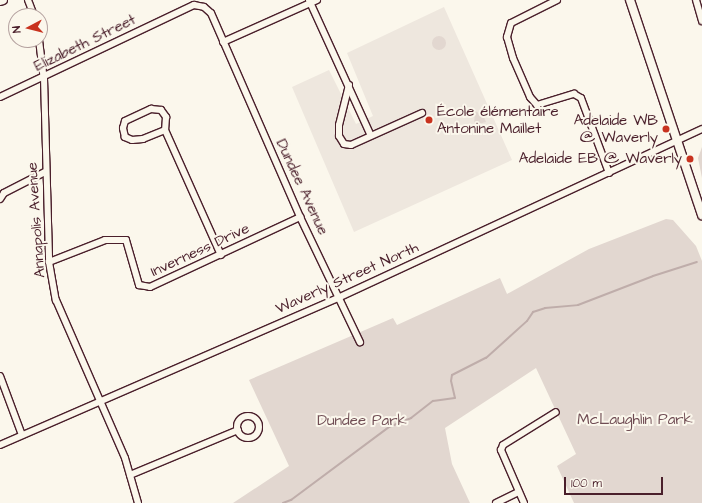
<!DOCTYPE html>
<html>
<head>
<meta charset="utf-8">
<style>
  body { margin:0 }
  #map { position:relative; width:702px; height:503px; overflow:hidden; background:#fbf7ec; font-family:"Architects Daughter",sans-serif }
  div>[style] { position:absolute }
  .built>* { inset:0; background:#eee7de }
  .green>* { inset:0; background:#e2d7d0 }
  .round { border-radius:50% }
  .stream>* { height:2px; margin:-1px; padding:0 1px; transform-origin:1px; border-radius:1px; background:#bfadaa }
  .roads { filter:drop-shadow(1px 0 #4a1f2b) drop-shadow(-1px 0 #4a1f2b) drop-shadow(0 1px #4a1f2b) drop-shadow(0 -1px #4a1f2b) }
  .minor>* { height:6px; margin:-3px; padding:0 3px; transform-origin:3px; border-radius:3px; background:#fbf7ec }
  .minor>.ring { margin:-3px; padding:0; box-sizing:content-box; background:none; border:6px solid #fbf7ec; border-radius:50% }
  .major>* { height:8px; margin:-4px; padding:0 4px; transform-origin:4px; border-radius:4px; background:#fbf7ec }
  .dots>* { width:11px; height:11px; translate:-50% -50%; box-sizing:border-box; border:2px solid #fbf7ec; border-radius:50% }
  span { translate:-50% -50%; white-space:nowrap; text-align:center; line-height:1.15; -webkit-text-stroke:4px #fbf7ec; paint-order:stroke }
  .street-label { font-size:15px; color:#4a1f2b }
  .poi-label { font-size:15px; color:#4a1f2b }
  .left { translate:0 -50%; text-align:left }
  .right { translate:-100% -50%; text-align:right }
  .park-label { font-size:15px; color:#704d54 }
  .north { position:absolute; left:8px; top:8px; width:40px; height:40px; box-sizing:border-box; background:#fbf7ec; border:1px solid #b4a19f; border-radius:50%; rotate:263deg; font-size:11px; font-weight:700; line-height:16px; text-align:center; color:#4a1f2b }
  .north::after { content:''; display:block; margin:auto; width:14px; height:18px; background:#c8321e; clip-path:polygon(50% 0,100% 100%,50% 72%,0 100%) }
  .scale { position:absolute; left:564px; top:477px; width:99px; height:18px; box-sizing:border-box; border:2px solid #4a1f2b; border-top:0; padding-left:5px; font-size:12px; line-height:14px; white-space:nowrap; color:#4a1f2b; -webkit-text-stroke:3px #fbf7ec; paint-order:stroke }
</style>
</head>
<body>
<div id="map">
  <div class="built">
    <i style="clip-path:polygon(444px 7px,512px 160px,354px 232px,292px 87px,329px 70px,356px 124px,373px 116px,347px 53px)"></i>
  </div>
  <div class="green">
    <i class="round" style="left:432px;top:36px;width:14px;height:14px"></i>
    <i style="clip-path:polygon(475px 111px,483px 115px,486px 122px,474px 125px)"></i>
    <i style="clip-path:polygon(702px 147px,702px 178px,698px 158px)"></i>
    <i style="clip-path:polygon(666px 219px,673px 220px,696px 246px,702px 261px,702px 503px,574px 503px,557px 466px,576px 454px,536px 368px,445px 428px,452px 464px,470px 503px,233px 503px,289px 466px,249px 380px,393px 318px,397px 325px,500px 278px,507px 294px,589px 249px)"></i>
  </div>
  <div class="stream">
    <i style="left:283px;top:503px;width:9px;rotate:-21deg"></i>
    <i style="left:291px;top:500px;width:122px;rotate:-36.7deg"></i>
    <i style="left:389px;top:427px;width:24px;rotate:-22deg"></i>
    <i style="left:411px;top:418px;width:28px;rotate:-38deg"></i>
    <i style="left:433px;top:401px;width:22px;rotate:-8deg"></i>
    <i style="left:455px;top:398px;width:17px;rotate:-103deg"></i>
    <i style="left:451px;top:381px;width:6px;rotate:-81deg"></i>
    <i style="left:452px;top:375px;width:38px;rotate:-27deg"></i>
    <i style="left:486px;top:358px;width:55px;rotate:-42.1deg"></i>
    <i style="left:527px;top:321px;width:11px;rotate:-56deg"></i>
    <i style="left:533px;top:312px;width:13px;rotate:-18deg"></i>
    <i style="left:545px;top:308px;width:33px;rotate:-5deg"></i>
    <i style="left:578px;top:305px;width:80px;rotate:-21.1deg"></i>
    <i style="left:653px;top:276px;width:46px;rotate:-17.7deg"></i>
  </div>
  <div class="roads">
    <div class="minor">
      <i style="left:28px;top:0;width:17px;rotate:69deg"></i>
      <i style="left:309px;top:0;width:149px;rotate:65.5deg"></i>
      <i style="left:557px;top:0;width:51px;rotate:153.4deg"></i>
      <i style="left:511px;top:23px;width:15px;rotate:106deg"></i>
      <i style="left:507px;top:37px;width:22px;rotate:74deg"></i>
      <i style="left:513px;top:58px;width:43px;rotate:66.4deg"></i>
      <i style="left:530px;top:97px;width:11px;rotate:49deg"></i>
      <i style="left:537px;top:105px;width:39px;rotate:-17deg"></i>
      <i style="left:574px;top:94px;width:8px;rotate:30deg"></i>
      <i style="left:581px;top:98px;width:80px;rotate:69.5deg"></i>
      <i style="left:696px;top:0;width:22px;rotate:74deg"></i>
      <i style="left:39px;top:40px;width:38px;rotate:83deg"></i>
      <i style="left:44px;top:78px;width:184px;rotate:88.4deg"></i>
      <i style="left:49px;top:262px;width:39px;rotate:80deg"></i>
      <i style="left:56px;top:300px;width:172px;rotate:66.4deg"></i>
      <i style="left:125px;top:458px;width:47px;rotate:73.9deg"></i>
      <i style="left:223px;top:42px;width:103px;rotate:-24.1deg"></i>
      <i style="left:349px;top:85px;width:41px;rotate:104deg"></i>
      <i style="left:339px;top:125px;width:11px;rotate:90deg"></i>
      <i style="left:339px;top:136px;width:9px;rotate:58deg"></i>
      <i style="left:344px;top:144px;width:7px;rotate:8deg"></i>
      <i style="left:351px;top:145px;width:78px;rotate:-24.3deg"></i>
      <i style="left:0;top:97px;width:215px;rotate:-25.4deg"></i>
      <i style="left:194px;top:5px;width:10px;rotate:11deg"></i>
      <i style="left:204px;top:7px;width:9px;rotate:41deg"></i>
      <i style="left:211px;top:13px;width:223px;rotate:66.4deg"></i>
      <i style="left:300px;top:217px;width:139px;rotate:64.4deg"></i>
      <i style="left:165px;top:130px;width:24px;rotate:158deg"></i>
      <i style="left:143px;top:139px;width:11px;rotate:175deg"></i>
      <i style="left:132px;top:140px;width:8px;rotate:-157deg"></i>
      <i style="left:125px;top:137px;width:9px;rotate:-103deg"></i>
      <i style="left:123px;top:128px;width:7px;rotate:-74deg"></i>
      <i style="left:125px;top:121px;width:29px;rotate:-25deg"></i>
      <i style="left:151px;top:109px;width:10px;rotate:6deg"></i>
      <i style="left:161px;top:110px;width:9px;rotate:54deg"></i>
      <i style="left:166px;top:117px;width:13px;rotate:94deg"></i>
      <i style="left:165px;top:130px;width:137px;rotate:65.9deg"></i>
      <i style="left:0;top:199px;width:7px;rotate:-56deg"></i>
      <i style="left:4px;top:193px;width:46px;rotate:-27.1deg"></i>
      <i style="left:49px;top:262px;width:60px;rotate:-21.4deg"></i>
      <i style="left:105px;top:240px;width:21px"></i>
      <i style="left:126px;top:240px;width:47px;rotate:73.9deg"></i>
      <i style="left:139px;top:285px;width:11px;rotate:10deg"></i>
      <i style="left:150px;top:287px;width:166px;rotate:-25deg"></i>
      <i style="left:0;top:376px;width:63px;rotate:69.6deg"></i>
      <i class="ring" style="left:237px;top:416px;width:16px;height:16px"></i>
      <i style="left:0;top:445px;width:371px;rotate:-23.5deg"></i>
      <i style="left:340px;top:297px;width:399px;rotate:-24.9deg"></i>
      <i style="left:130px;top:475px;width:117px;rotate:-22.6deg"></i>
      <i style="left:496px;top:503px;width:25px;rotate:-26deg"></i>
      <i style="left:524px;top:503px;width:58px;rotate:-113.5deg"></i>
      <i style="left:501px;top:450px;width:5px;rotate:-68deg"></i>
      <i style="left:503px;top:445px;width:62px;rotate:-31.9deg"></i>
    </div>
    <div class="major">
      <i style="left:630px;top:0;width:227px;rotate:71.5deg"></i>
      <i style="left:0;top:1px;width:3px;rotate:-18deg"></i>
    </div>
  </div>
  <div class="dots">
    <i style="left:429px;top:120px;background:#c8321e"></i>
    <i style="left:666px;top:129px;background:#c8321e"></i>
    <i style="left:690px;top:159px;background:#c8321e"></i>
  </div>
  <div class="street-label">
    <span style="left:85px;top:43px;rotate:-26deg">Elizabeth Street</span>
    <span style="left:302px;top:187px;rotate:65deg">Dundee Avenue</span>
    <span style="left:36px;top:220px;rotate:-94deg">Annapolis Avenue</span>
    <span style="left:200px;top:250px;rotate:-25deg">Inverness Drive</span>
    <span style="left:347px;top:278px;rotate:-24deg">Waverly Street North</span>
  </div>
  <div class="poi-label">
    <span class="left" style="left:437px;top:120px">École élémentaire<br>Antonine Maillet</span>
    <span class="right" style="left:658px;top:129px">Adelaide WB<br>@ Waverly</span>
    <span class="right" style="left:682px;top:159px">Adelaide EB @ Waverly</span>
  </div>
  <div class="park-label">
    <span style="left:635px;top:420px">McLaughlin Park</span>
    <span style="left:362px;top:421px">Dundee Park</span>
  </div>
  <div class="north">N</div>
  <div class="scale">100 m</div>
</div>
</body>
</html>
